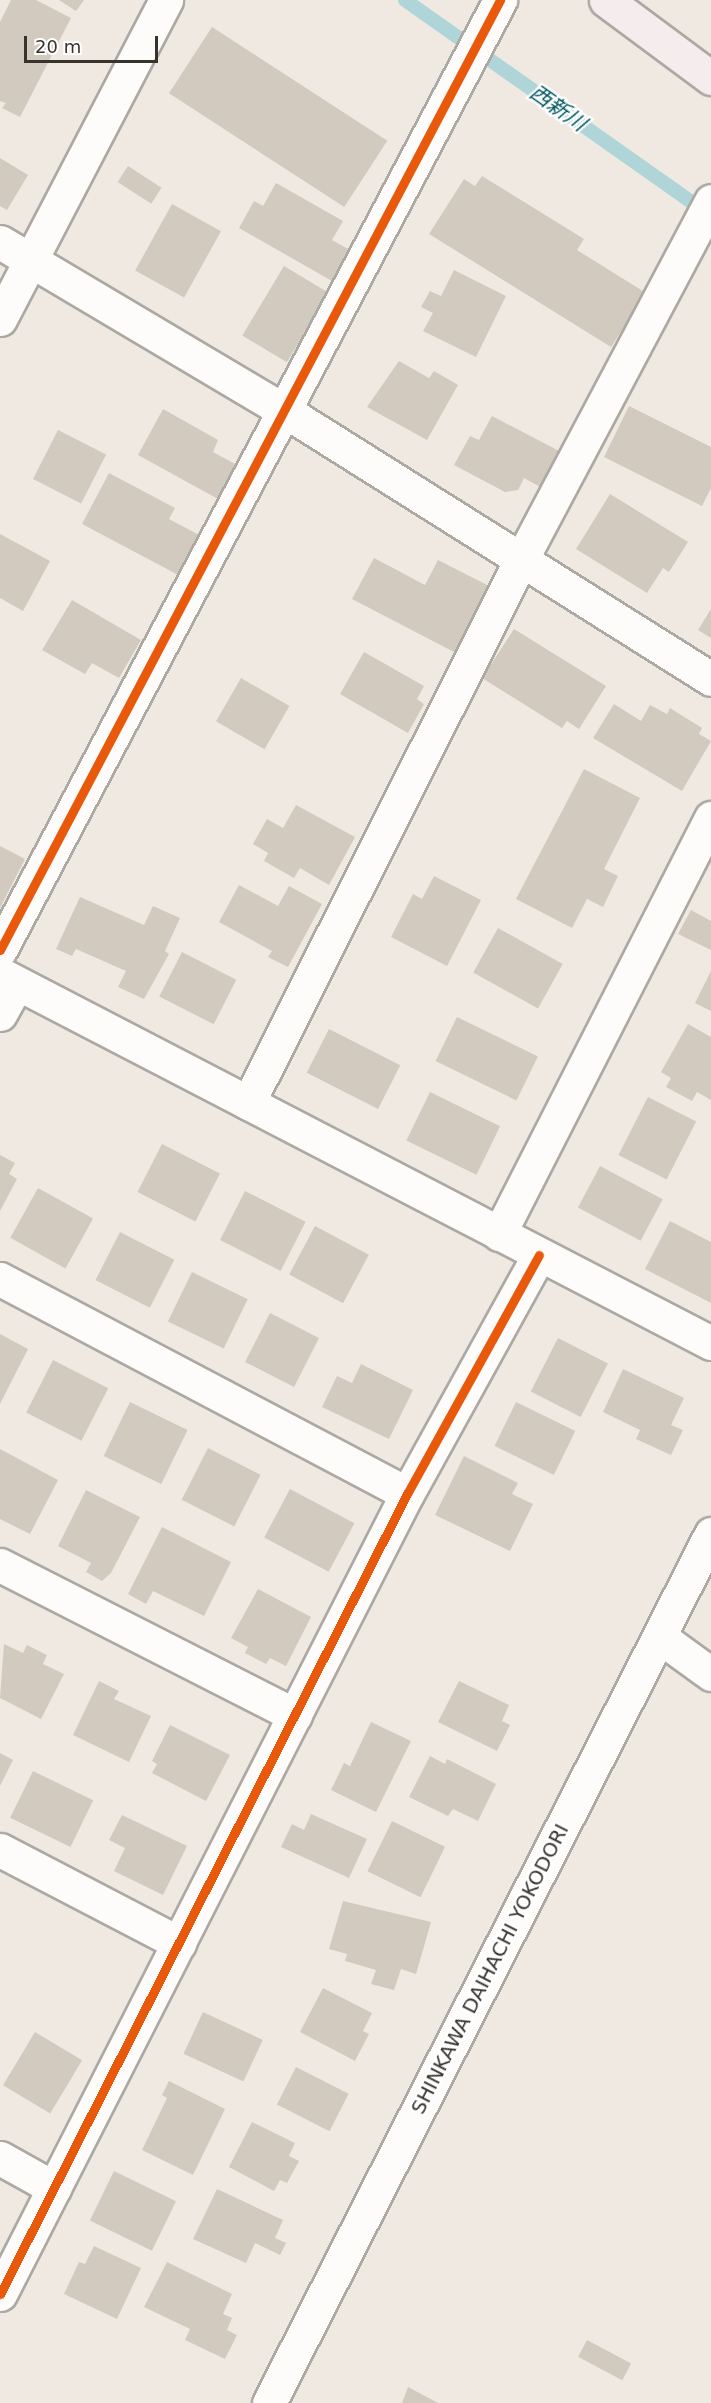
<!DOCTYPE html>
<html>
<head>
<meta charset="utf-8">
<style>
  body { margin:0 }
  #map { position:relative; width:711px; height:2403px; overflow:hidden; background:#efe9e2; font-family:"DejaVu Sans","Noto Sans JP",sans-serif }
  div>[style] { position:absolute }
  .stream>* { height:14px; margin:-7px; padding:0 7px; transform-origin:7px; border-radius:7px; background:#afd5d9 }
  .building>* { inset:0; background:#d2cabf; transform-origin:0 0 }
  .roads { filter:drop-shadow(2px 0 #aca8a2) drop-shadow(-2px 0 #aca8a2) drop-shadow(0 2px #aca8a2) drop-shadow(0 -2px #aca8a2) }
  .minor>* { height:33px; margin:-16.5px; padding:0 16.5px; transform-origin:16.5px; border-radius:16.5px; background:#fdfcfb }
  .major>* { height:33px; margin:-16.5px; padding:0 16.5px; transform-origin:16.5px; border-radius:16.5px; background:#f4eced }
  .cycleway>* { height:9px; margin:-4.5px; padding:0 4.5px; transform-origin:4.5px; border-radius:4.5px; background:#e8590c }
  span { translate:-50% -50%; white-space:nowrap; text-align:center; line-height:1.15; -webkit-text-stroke:4.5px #fff; paint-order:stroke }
  .street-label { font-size:20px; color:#37332d }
  .water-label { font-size:21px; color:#005660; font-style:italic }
  .scale { position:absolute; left:24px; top:36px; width:134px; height:27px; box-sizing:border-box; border:3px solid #37332d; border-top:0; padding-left:8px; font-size:18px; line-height:21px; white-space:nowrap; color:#37332d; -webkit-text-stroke:4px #fff; paint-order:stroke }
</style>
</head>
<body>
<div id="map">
  <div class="stream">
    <i style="left:405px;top:0;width:367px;rotate:35.2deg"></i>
  </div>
  <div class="building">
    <i style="clip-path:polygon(11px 0,36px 0,71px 18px,20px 117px,2px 108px,6px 103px,0 101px,0 22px)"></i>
    <i style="clip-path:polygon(59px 0,84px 0,76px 11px)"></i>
    <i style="left:212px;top:27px;width:209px;height:79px;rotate:33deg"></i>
    <i style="clip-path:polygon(0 158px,28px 175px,7px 210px,0 206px)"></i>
    <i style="left:128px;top:166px;width:40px;height:19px;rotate:33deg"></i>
    <i style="clip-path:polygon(482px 176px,584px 239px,577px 250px,646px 293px,611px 347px,429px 234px,464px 179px,475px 186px)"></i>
    <i style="clip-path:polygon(276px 183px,343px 221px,332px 240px,350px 250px,332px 281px,239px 228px,254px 201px,263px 206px)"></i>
    <i style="left:172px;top:204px;width:56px;height:76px;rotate:29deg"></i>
    <i style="left:284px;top:266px;width:52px;height:81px;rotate:31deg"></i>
    <i style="clip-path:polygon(454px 270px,506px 296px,476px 357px,423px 331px,433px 313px,421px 307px,430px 291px,441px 296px)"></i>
    <i style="clip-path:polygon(399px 361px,429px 378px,434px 371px,458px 385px,427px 440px,367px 407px)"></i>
    <i style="clip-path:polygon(629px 406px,711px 447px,711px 488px,702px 506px,604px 457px)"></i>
    <i style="clip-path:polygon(163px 409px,218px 440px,213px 452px,237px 465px,218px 499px,138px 455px)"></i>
    <i style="clip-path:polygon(492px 416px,563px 453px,544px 489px,524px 478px,518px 490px,505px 492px,454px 465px,470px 436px,479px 440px)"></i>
    <i style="left:58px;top:430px;width:54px;height:55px;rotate:27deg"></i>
    <i style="clip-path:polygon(109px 473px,175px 508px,169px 519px,203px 537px,182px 577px,82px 524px)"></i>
    <i style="clip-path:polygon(610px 494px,688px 542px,669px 572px,663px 568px,647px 593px,576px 549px)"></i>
    <i style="clip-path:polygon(0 534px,50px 561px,23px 611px,0 598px)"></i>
    <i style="clip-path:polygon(374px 558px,425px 585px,438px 560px,489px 586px,454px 652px,352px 599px)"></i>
    <i style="clip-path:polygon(72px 600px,141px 640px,119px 678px,92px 663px,85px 674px,42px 650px)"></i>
    <i style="clip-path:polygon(711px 609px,711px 638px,698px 630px)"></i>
    <i style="clip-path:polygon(514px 629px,606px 686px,579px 729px,567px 721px,562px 728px,482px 678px)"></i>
    <i style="clip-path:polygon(364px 652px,424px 686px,417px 699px,424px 704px,408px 733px,340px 694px)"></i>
    <i style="left:241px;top:678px;width:56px;height:50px;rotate:30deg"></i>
    <i style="clip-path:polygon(614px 704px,641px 721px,650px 705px,667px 714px,670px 708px,702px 728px,699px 734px,711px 741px,682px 791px,593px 738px)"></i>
    <i style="clip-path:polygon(584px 769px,640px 798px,604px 869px,618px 876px,603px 907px,587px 899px,572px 928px,516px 899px)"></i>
    <i style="clip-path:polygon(296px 805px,355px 837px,329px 885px,300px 868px,294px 878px,264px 861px,268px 853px,253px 844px,267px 819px,283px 828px)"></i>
    <i style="clip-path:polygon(0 846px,25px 859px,0 908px)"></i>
    <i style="clip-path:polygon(434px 876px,481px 900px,447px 966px,391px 937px,413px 894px,422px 899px)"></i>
    <i style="clip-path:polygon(239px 885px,278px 906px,289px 886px,322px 904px,288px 967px,268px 957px,272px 951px,219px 922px)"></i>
    <i style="clip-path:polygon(80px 897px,144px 925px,153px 906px,180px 918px,165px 951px,169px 954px,144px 999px,118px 987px,126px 971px,76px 949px,72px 956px,56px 949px)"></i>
    <i style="clip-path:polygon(691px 910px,711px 921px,711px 950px,678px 934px)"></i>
    <i style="left:498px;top:928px;width:74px;height:51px;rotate:29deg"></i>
    <i style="left:182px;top:952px;width:61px;height:50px;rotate:27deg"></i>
    <i style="clip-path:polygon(711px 971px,711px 1011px,695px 1003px)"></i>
    <i style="left:457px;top:1017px;width:90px;height:49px;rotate:26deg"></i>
    <i style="clip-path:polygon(688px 1024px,711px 1037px,711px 1100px,697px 1092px,692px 1101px,666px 1087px,671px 1078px,661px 1072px)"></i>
    <i style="left:329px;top:1029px;width:80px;height:49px;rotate:27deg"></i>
    <i style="left:430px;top:1092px;width:78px;height:54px;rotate:26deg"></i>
    <i style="left:648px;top:1097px;width:54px;height:65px;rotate:27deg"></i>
    <i style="left:162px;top:1144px;width:65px;height:54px;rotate:27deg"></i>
    <i style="clip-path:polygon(0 1155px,15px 1163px,9px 1174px,17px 1179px,0 1211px)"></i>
    <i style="left:600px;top:1166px;width:71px;height:47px;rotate:28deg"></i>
    <i style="left:38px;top:1188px;width:63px;height:57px;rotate:29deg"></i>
    <i style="left:245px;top:1191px;width:68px;height:55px;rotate:27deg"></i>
    <i style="clip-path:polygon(670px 1221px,711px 1242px,711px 1303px,645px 1269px)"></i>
    <i style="left:315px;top:1226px;width:61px;height:55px;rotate:28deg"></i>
    <i style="left:120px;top:1232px;width:61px;height:54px;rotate:27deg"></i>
    <i style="left:192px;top:1272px;width:62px;height:55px;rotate:26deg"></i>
    <i style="left:270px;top:1313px;width:55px;height:55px;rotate:27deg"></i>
    <i style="clip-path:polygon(0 1334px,28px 1349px,0 1404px)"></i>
    <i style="left:558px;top:1338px;width:56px;height:60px;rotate:27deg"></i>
    <i style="left:53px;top:1360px;width:62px;height:59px;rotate:27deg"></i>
    <i style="clip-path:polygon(361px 1364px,413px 1390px,389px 1439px,322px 1407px,337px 1376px,352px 1383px)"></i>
    <i style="clip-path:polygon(623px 1369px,684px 1398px,671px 1425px,683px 1430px,671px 1455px,636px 1439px,640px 1430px,603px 1412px)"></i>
    <i style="left:130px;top:1402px;width:64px;height:60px;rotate:26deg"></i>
    <i style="left:516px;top:1402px;width:66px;height:49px;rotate:26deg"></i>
    <i style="left:208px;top:1448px;width:59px;height:58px;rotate:27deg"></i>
    <i style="clip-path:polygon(0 1449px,58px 1480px,30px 1534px,0 1519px)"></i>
    <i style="clip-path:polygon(464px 1456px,518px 1483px,512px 1494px,533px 1504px,510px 1551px,435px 1515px)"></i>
    <i style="left:290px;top:1489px;width:73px;height:55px;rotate:28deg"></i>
    <i style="clip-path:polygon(86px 1490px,140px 1517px,111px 1573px,102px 1581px,86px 1572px,91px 1563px,58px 1546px)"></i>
    <i style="clip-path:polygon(162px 1527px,231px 1562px,204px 1616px,153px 1591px,146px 1604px,128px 1594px)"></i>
    <i style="clip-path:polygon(258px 1589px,311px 1617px,286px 1666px,270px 1658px,266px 1664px,245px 1653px,248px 1647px,231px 1638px)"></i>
    <i style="clip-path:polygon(4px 1644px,23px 1653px,27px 1645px,47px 1655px,43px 1664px,64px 1674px,41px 1719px,0 1698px)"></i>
    <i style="clip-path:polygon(99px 1681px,119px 1691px,114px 1699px,151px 1716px,129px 1762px,73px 1735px)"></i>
    <i style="clip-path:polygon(459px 1681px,509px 1705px,502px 1721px,510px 1725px,497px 1751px,438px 1722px)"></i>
    <i style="clip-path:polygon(371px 1722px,411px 1741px,376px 1812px,331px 1790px,344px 1763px,350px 1766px)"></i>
    <i style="clip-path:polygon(170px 1725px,230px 1755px,206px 1801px,152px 1773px,157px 1764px,152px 1761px)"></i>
    <i style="clip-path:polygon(0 1753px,13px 1760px,0 1786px)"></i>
    <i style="clip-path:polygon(430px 1756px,445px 1764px,447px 1759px,496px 1784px,478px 1821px,453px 1809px,448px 1816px,409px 1797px)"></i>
    <i style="left:33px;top:1771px;width:67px;height:52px;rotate:26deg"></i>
    <i style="clip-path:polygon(311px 1814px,367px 1839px,349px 1878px,281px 1847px,292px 1824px,304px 1830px)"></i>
    <i style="clip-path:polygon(122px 1815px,187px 1846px,163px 1895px,114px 1871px,125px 1848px,109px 1840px)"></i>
    <i style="left:392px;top:1821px;width:59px;height:56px;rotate:26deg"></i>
    <i style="clip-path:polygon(343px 1901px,431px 1922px,416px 1974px,401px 1969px,394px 1990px,371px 1984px,376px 1970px,345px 1961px,347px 1954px,329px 1949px)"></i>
    <i style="clip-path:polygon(323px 1988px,372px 2013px,363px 2031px,369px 2034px,355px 2061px,300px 2032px)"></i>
    <i style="left:203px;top:2012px;width:66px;height:46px;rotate:25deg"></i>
    <i style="left:35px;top:2032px;width:55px;height:62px;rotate:31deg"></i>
    <i style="left:296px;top:2067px;width:59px;height:42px;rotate:27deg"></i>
    <i style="clip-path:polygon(169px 2081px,225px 2109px,193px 2175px,142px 2150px,167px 2098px,162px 2095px)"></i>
    <i style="clip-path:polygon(252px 2122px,295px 2143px,289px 2156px,299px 2161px,287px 2183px,280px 2180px,274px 2191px,229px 2167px)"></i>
    <i style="left:114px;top:2171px;width:69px;height:55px;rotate:26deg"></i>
    <i style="clip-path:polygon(217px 2189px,283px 2220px,275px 2238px,286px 2243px,280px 2255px,255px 2243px,246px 2263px,193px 2239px)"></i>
    <i style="clip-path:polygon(94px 2246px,141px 2268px,117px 2319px,64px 2294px,79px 2262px,85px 2264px)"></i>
    <i style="clip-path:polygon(167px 2262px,232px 2294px,223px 2314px,232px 2318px,227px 2330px,237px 2335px,225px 2359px,185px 2340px,190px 2329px,144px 2307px)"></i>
    <i style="left:587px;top:2340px;width:50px;height:19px;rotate:28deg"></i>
    <i style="clip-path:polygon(408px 2387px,438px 2403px,402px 2403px)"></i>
  </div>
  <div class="roads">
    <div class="minor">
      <i style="left:0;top:242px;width:331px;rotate:30.7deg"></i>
      <i style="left:285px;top:411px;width:503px;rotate:32.17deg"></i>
      <i style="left:0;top:319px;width:360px;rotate:-62.5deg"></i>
      <i style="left:0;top:950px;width:1074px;rotate:-62.24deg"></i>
      <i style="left:0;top:974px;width:801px;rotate:27.43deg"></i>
      <i style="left:0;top:1014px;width:35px;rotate:-61deg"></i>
      <i style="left:248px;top:1103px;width:608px;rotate:-63.31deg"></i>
      <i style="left:521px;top:560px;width:406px;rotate:-62.1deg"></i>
      <i style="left:499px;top:1234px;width:467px;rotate:-63deg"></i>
      <i style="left:0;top:1279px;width:460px;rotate:27.8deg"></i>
      <i style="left:0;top:1565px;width:331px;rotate:27deg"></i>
      <i style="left:660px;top:1637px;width:63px;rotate:36deg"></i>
      <i style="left:0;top:1850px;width:202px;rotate:27.5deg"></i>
      <i style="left:0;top:2158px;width:62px;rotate:29.1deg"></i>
      <i style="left:0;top:2294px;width:898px;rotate:-63.04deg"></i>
      <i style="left:407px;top:1494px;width:273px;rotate:-61.1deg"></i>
      <i style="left:269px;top:2403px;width:975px;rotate:-63.04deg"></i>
    </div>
    <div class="major">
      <i style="left:606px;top:0;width:131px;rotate:36.6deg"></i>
    </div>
  </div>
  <div class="cycleway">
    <i style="left:0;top:950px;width:1074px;rotate:-62.24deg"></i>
    <i style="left:0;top:2294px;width:898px;rotate:-63.04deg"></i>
    <i style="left:407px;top:1494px;width:273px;rotate:-61.1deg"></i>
  </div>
  <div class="street-label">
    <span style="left:490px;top:1969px;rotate:-63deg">SHINKAWA DAIHACHI YOKODORI</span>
  </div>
  <div class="water-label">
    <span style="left:558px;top:108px;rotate:35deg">西新川</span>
  </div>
  <div class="scale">20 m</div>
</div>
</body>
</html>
